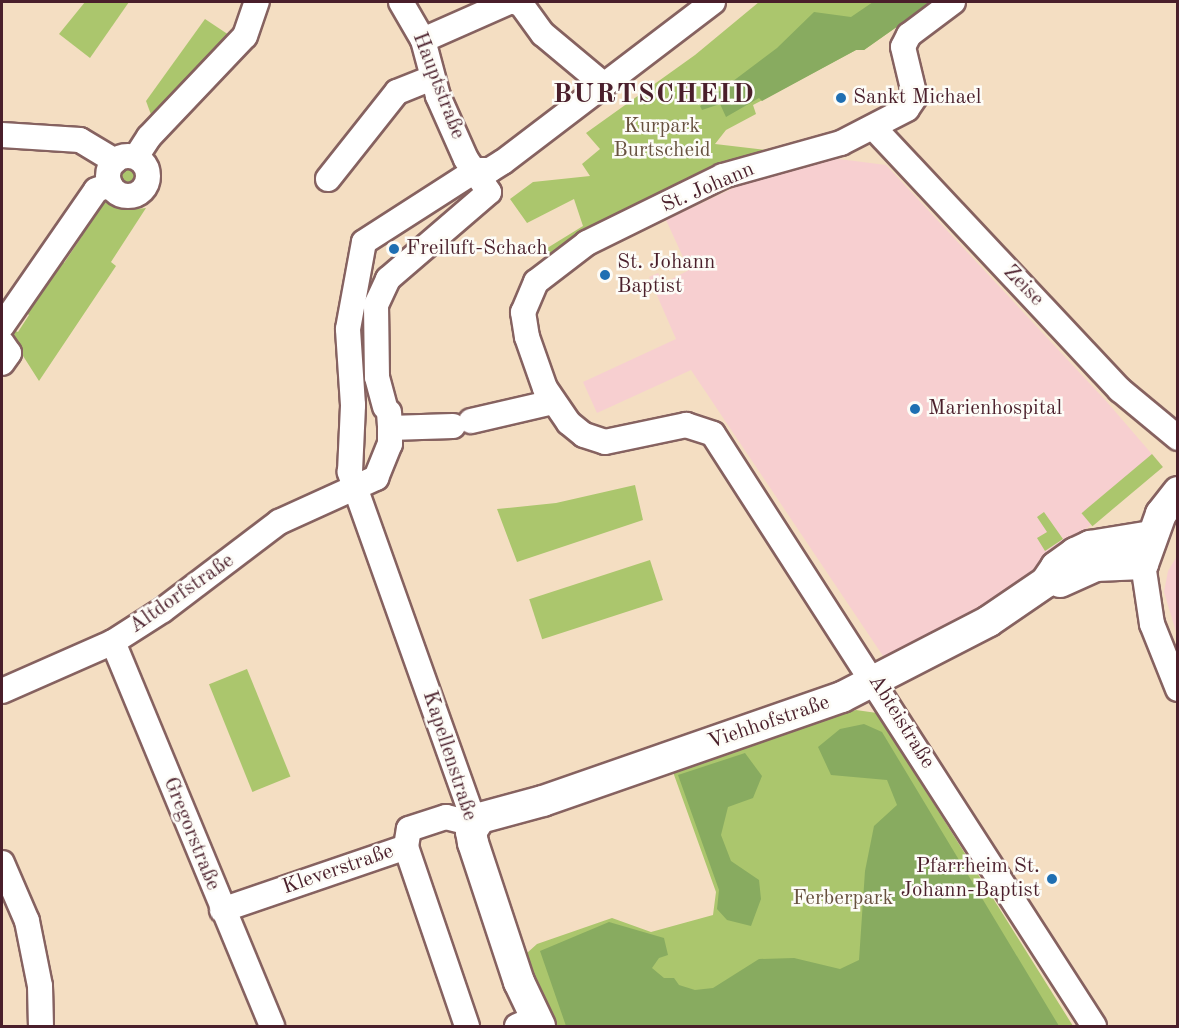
<!DOCTYPE html>
<html>
<head>
<meta charset="utf-8">
<style>
  body { margin:0 }
  #map { position:relative; width:1179px; height:1028px; overflow:hidden; background:#f4dec2; font-family:"Old Standard TT",serif }
  div>[style] { position:absolute }
  .built>* { inset:0; background:#f7cfd0 }
  .green>* { inset:0; background:#abc66d; transform-origin:0 0 }
  .round { border-radius:50% }
  .forest>* { inset:0; background:#88ab60 }
  .roads { filter:drop-shadow(2px 0 #866260) drop-shadow(-2px 0 #866260) drop-shadow(0 2px #866260) drop-shadow(0 -2px #866260) }
  .minor>* { height:24px; margin:-12px; padding:0 12px; transform-origin:12px; border-radius:12px; background:#fff }
  .minor>.ring { margin:-12px; padding:0; box-sizing:content-box; background:none; border:24px solid #fff; border-radius:50% }
  .major>* { height:30px; margin:-15px; padding:0 15px; transform-origin:15px; border-radius:15px; background:#fff }
  .dots>* { width:16px; height:16px; translate:-50% -50%; box-sizing:border-box; border:3px solid #fdfcf7; border-radius:50% }
  span { translate:-50% -50%; white-space:nowrap; text-align:center; line-height:1.15; -webkit-text-stroke:5px #fdfcf7; paint-order:stroke }
  .street-label { font-size:21px; color:#4a1f2b }
  .poi-label { font-size:21px; color:#4a1f2b }
  .left { translate:0 -50%; text-align:left }
  .right { translate:-100% -50%; text-align:right }
  .park-label { font-size:21px; color:#67513f }
  .district-label { font-size:27px; color:#4a1f2b; font-weight:700; letter-spacing:1.5px }
  .frame { position:absolute; inset:0; border:3px solid #4a1f2b; pointer-events:none }
</style>
</head>
<body>
<div id="map">
  <div class="built">
    <i style="clip-path:polygon(831px 158px,886px 165px,1107px 402px,1163px 467px,1031px 573px,970px 613px,889px 658px,883px 656px,691px 370px,597px 413px,583px 382px,676px 339px,649px 277px,658px 273px,664px 283px,689px 270px,666px 220px,746px 182px)"></i>
    <i style="clip-path:polygon(1177px 556px,1177px 635px,1164px 592px,1168px 571px)"></i>
  </div>
  <div class="green">
    <i style="clip-path:polygon(85px 2px,129px 2px,90px 58px,59px 34px)"></i>
    <i style="clip-path:polygon(759px 2px,932px 2px,864px 50px,856px 50px,753px 105px,756px 114px,726px 130px,715px 144px,783px 152px,737px 160px,713px 169px,573px 238px,549px 259px,544px 250px,583px 226px,574px 199px,527px 223px,510px 199px,533px 182px,590px 176px,582px 164px,600px 149px,586px 133px,695px 55px)"></i>
    <i style="clip-path:polygon(205px 19px,232px 37px,153px 120px,146px 101px)"></i>
    <i class="round" style="left:114px;top:163px;width:28px;height:28px"></i>
    <i style="clip-path:polygon(105px 202px,128px 210px,146px 208px,111px 262px,116px 266px,39px 381px,4px 326px,18px 332px,29px 315px,18px 306px,52px 256px,64px 263px,82px 236px,71px 228px,86px 207px,96px 214px)"></i>
    <i style="left:1152px;top:454px;width:17px;height:92px;rotate:50deg"></i>
    <i style="clip-path:polygon(635px 485px,643px 520px,517px 562px,497px 509px,556px 503px)"></i>
    <i style="clip-path:polygon(1044px 512px,1063px 539px,1045px 551px,1037px 538px,1047px 532px,1037px 517px)"></i>
    <i style="left:650px;top:560px;width:42px;height:127px;rotate:72deg"></i>
    <i style="left:247px;top:669px;width:116px;height:41px;rotate:68deg"></i>
    <i style="clip-path:polygon(856px 710px,877px 713px,1073px 1026px,552px 1026px,527px 953px,537px 944px,612px 918px,651px 932px,713px 915px,716px 892px,673px 772px)"></i>
  </div>
  <div class="forest">
    <i style="clip-path:polygon(873px 2px,932px 2px,864px 50px,856px 50px,762px 101px,759px 98px,726px 117px,720px 104px,702px 110px,700px 106px,777px 48px,814px 12px,851px 17px)"></i>
    <i style="clip-path:polygon(864px 724px,882px 732px,1059px 1026px,566px 1026px,540px 951px,609px 922px,664px 938px,668px 955px,659px 958px,652px 968px,664px 978px,674px 978px,679px 985px,695px 990px,713px 988px,759px 959px,794px 958px,840px 969px,859px 960px,865px 871px,874px 826px,897px 805px,887px 780px,831px 775px,818px 747px,840px 729px)"></i>
    <i style="clip-path:polygon(745px 753px,762px 776px,753px 798px,728px 807px,721px 835px,731px 861px,759px 880px,761px 899px,751px 926px,727px 920px,717px 909px,719px 890px,678px 775px)"></i>
  </div>
  <div class="roads">
    <div class="minor">
      <i style="left:514px;top:2px;width:7px;rotate:16deg"></i>
      <i style="left:521px;top:4px;width:37px;rotate:54deg"></i>
      <i style="left:543px;top:34px;width:80px;rotate:39.9deg"></i>
      <i style="left:953px;top:2px;width:55px;rotate:143.1deg"></i>
      <i style="left:909px;top:35px;width:13px;rotate:117deg"></i>
      <i style="left:903px;top:47px;width:51px;rotate:76.5deg"></i>
      <i style="left:915px;top:97px;width:14px;rotate:124deg"></i>
      <i style="left:907px;top:109px;width:74px;rotate:152.7deg"></i>
      <i style="left:841px;top:143px;width:123px;rotate:164.4deg"></i>
      <i style="left:723px;top:176px;width:152px;rotate:153.8deg"></i>
      <i style="left:587px;top:243px;width:64px;rotate:142.6deg"></i>
      <i style="left:536px;top:282px;width:33px;rotate:113deg"></i>
      <i style="left:523px;top:312px;width:25px;rotate:81deg"></i>
      <i style="left:527px;top:337px;width:54px;rotate:70.6deg"></i>
      <i style="left:545px;top:388px;width:42px;rotate:55.6deg"></i>
      <i style="left:569px;top:423px;width:19px;rotate:39deg"></i>
      <i style="left:584px;top:435px;width:22px;rotate:18deg"></i>
      <i style="left:605px;top:442px;width:83px;rotate:-11.9deg"></i>
      <i style="left:686px;top:425px;width:28px;rotate:18deg"></i>
      <i style="left:713px;top:434px;width:704px;rotate:57.24deg"></i>
      <i style="left:423px;top:40px;width:94px;rotate:-23.8deg"></i>
      <i style="left:874px;top:128px;width:359px;rotate:46.8deg"></i>
      <i style="left:1120px;top:390px;width:75px;rotate:39.6deg"></i>
      <i style="left:2px;top:135px;width:78px;rotate:3.7deg"></i>
      <i style="left:80px;top:140px;width:41px;rotate:31deg"></i>
      <i class="ring" style="left:108px;top:156px;width:16px;height:16px"></i>
      <i style="left:136px;top:157px;width:24px;rotate:-57deg"></i>
      <i style="left:149px;top:137px;width:139px;rotate:-46.5deg"></i>
      <i style="left:245px;top:36px;width:36px;rotate:-71deg"></i>
      <i style="left:328px;top:179px;width:111px;rotate:-51.6deg"></i>
      <i style="left:397px;top:92px;width:38px;rotate:-22deg"></i>
      <i style="left:2px;top:326px;width:165px;rotate:-55.3deg"></i>
      <i style="left:96px;top:190px;width:15px;rotate:-20deg"></i>
      <i style="left:2px;top:343px;width:12px;rotate:55deg"></i>
      <i style="left:9px;top:353px;width:12px;rotate:125deg"></i>
      <i style="left:385px;top:407px;width:31px;rotate:-105deg"></i>
      <i style="left:377px;top:377px;width:72px;rotate:-90.8deg"></i>
      <i style="left:376px;top:305px;width:29px;rotate:-65deg"></i>
      <i style="left:388px;top:279px;width:133px;rotate:-40.7deg"></i>
      <i style="left:489px;top:192px;width:40px;rotate:-124.9deg"></i>
      <i style="left:466px;top:159px;width:69px;rotate:-114deg"></i>
      <i style="left:438px;top:96px;width:58px;rotate:-105deg"></i>
      <i style="left:423px;top:40px;width:44px;rotate:-120.1deg"></i>
      <i style="left:389px;top:412px;width:16px;rotate:86deg"></i>
      <i style="left:390px;top:428px;width:63px;rotate:-1.8deg"></i>
      <i style="left:471px;top:421px;width:84px;rotate:-13deg"></i>
      <i style="left:1143px;top:564px;width:61px;rotate:81.5deg"></i>
      <i style="left:1152px;top:624px;width:70px;rotate:68.2deg"></i>
      <i style="left:113px;top:642px;width:416px;rotate:67.5deg"></i>
      <i style="left:2px;top:691px;width:121px;rotate:-23.8deg"></i>
      <i style="left:113px;top:642px;width:59px;rotate:-32.6deg"></i>
      <i style="left:163px;top:610px;width:146px;rotate:-37.2deg"></i>
      <i style="left:279px;top:522px;width:107px;rotate:-24.4deg"></i>
      <i style="left:376px;top:478px;width:37px;rotate:-68deg"></i>
      <i style="left:390px;top:444px;width:16px;rotate:-90deg"></i>
      <i style="left:475px;top:824px;width:374px;rotate:-109.6deg"></i>
      <i style="left:350px;top:472px;width:67px;rotate:-87.4deg"></i>
      <i style="left:353px;top:405px;width:76px;rotate:-93.8deg"></i>
      <i style="left:348px;top:329px;width:88px;rotate:-79.6deg"></i>
      <i style="left:364px;top:242px;width:133px;rotate:-32.7deg"></i>
      <i style="left:476px;top:170px;width:14px"></i>
      <i style="left:490px;top:170px;width:15px;rotate:-32deg"></i>
      <i style="left:503px;top:162px;width:264px;rotate:-37.3deg"></i>
      <i style="left:2px;top:863px;width:63px;rotate:66.7deg"></i>
      <i style="left:27px;top:921px;width:66px;rotate:78.7deg"></i>
      <i style="left:40px;top:986px;width:40px;rotate:88.6deg"></i>
      <i style="left:222px;top:910px;width:194px;rotate:-18.9deg"></i>
      <i style="left:467px;top:1026px;width:189px;rotate:-108.8deg"></i>
      <i style="left:406px;top:847px;width:18px;rotate:-81deg"></i>
      <i style="left:409px;top:829px;width:39px;rotate:-18deg"></i>
      <i style="left:446px;top:817px;width:30px;rotate:14deg"></i>
      <i style="left:517px;top:1026px;width:21px;rotate:-23deg"></i>
    </div>
    <div class="major">
      <i style="left:1060px;top:582px;width:39px;rotate:-24deg"></i>
      <i style="left:1096px;top:566px;width:47px;rotate:-2.4deg"></i>
      <i style="left:1143px;top:564px;width:53px;rotate:-70.2deg"></i>
      <i style="left:1161px;top:514px;width:28px;rotate:-52deg"></i>
      <i style="left:540px;top:1026px;width:49px;rotate:-115.5deg"></i>
      <i style="left:519px;top:982px;width:146px;rotate:-108.3deg"></i>
      <i style="left:473px;top:843px;width:11px;rotate:-100deg"></i>
      <i style="left:471px;top:832px;width:17px;rotate:-57deg"></i>
      <i style="left:480px;top:818px;width:65px;rotate:-15.1deg"></i>
      <i style="left:543px;top:801px;width:317px;rotate:-19.2deg"></i>
      <i style="left:842px;top:697px;width:165px;rotate:-27.3deg"></i>
      <i style="left:989px;top:621px;width:69px;rotate:-34.4deg"></i>
      <i style="left:1046px;top:582px;width:18px;rotate:-56deg"></i>
      <i style="left:1056px;top:567px;width:24px;rotate:-36deg"></i>
      <i style="left:1075px;top:553px;width:17px;rotate:-25deg"></i>
      <i style="left:1090px;top:546px;width:62px;rotate:-9.3deg"></i>
    </div>
  </div>
  <div class="dots">
    <i style="left:841px;top:98px;background:#1f6fb2"></i>
    <i style="left:394px;top:249px;background:#1f6fb2"></i>
    <i style="left:605px;top:275px;background:#1f6fb2"></i>
    <i style="left:915px;top:409px;background:#1f6fb2"></i>
    <i style="left:1052px;top:879px;background:#1f6fb2"></i>
  </div>
  <div class="street-label">
    <span style="left:438px;top:86px;rotate:69deg">Hauptstraße</span>
    <span style="left:708px;top:188px;rotate:-23deg">St. Johann</span>
    <span style="left:1023px;top:286px;rotate:46deg">Zeise</span>
    <span style="left:182px;top:594px;rotate:-35deg">Altdorfstraße</span>
    <span style="left:901px;top:722px;rotate:58deg">Abteistraße</span>
    <span style="left:769px;top:723px;rotate:-19deg">Viehhofstraße</span>
    <span style="left:449px;top:756px;rotate:72deg">Kapellenstraße</span>
    <span style="left:191px;top:834px;rotate:68deg">Gregorstraße</span>
    <span style="left:338px;top:870px;rotate:-19deg">Kleverstraße</span>
  </div>
  <div class="poi-label">
    <span class="left" style="left:853px;top:98px">Sankt Michael</span>
    <span class="left" style="left:406px;top:249px">Freiluft-Schach</span>
    <span class="left" style="left:617px;top:275px">St. Johann<br>Baptist</span>
    <span class="left" style="left:928px;top:409px">Marienhospital</span>
    <span class="right" style="left:1040px;top:879px">Pfarrheim St.<br>Johann-Baptist</span>
  </div>
  <div class="park-label">
    <span style="left:662px;top:139px">Kurpark<br>Burtscheid</span>
    <span style="left:843px;top:899px">Ferberpark</span>
  </div>
  <div class="district-label">
    <span style="left:654px;top:95px">BURTSCHEID</span>
  </div>
  <div class="frame"></div>
</div>
</body>
</html>
